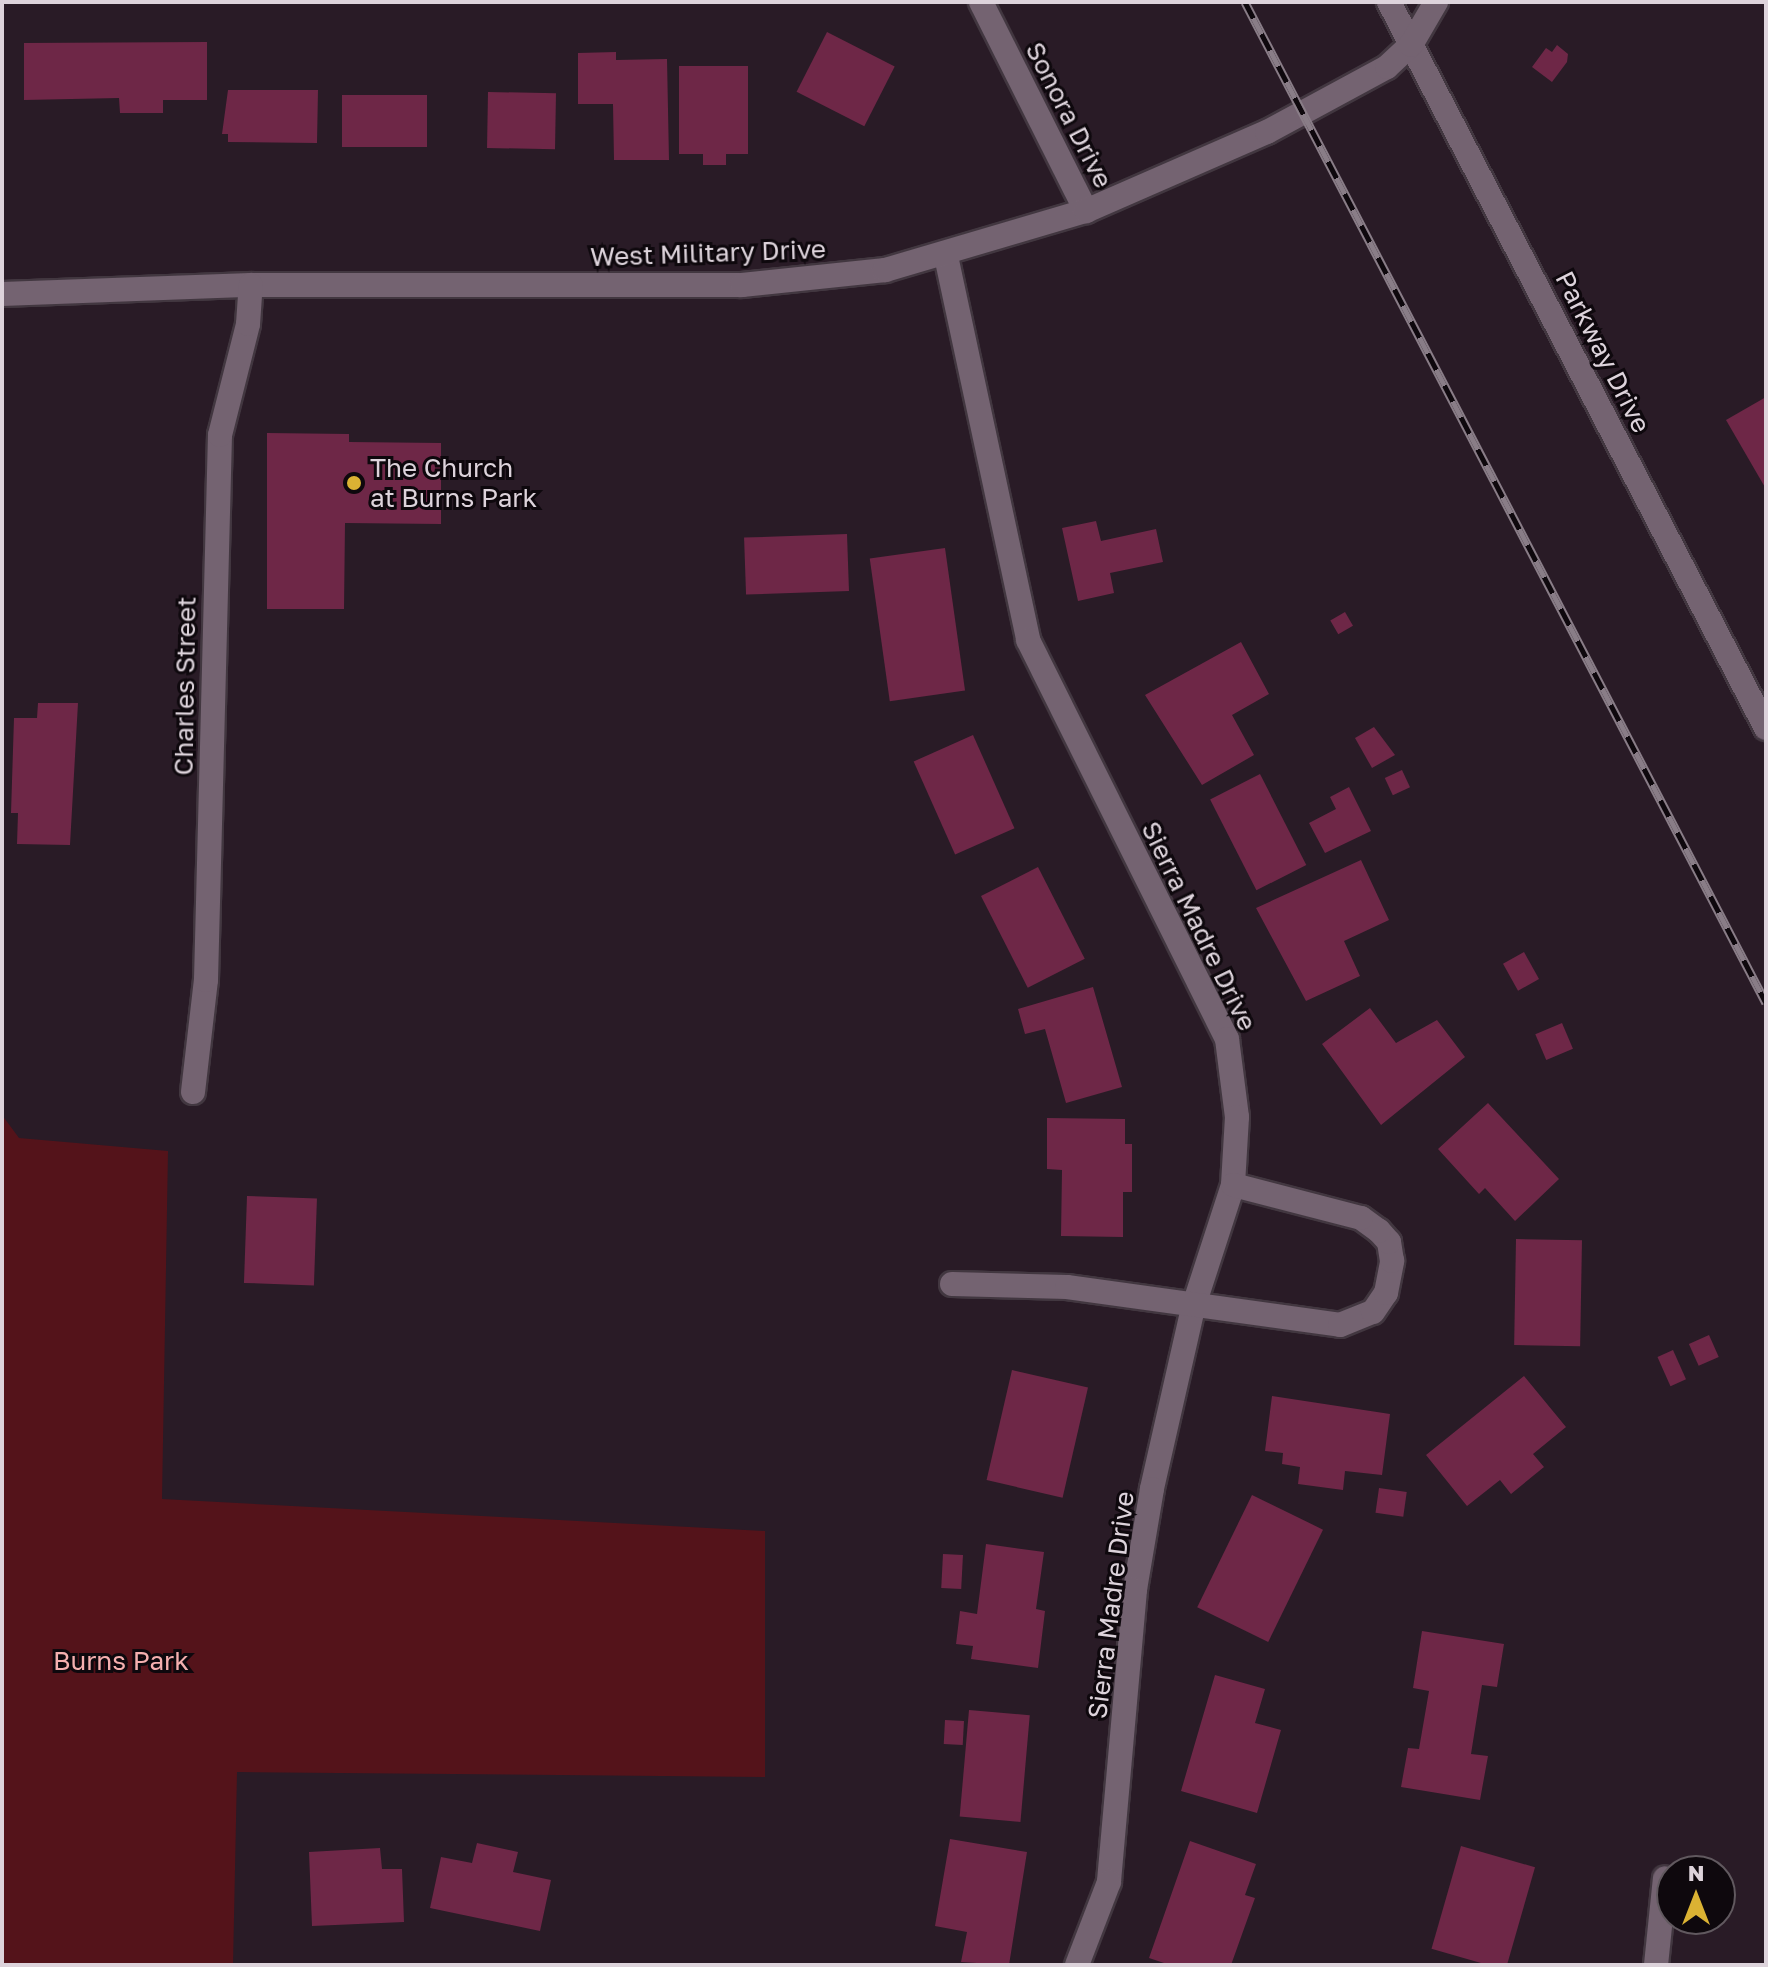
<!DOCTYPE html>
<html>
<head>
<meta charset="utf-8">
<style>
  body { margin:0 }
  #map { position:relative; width:1768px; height:1967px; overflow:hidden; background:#291b26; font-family:"Golos Text",sans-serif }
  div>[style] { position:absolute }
  .green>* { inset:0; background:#54131a }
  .building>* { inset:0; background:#6e2747; transform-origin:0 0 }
  .roads { filter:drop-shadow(2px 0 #423740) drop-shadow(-2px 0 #423740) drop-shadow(0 2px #423740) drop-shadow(0 -2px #423740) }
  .minor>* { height:24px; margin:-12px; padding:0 12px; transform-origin:12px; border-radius:12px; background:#746371 }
  .rail>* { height:9px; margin-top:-4.5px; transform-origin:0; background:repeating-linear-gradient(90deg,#0e080d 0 18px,#897d87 0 36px); box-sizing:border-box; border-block:2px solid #897d87 }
  .dots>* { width:22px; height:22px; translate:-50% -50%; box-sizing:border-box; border:4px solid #0e080d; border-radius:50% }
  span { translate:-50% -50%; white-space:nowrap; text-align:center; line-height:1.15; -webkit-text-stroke:6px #0e080d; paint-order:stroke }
  .street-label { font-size:26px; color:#ddd3db }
  .poi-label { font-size:26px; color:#ddd3db }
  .left { translate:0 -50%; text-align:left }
  .park-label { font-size:26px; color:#f5afaf }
  .frame { position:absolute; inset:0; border:4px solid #ddd3db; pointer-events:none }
  .north { position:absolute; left:1656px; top:1855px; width:80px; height:80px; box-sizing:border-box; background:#0e080d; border:2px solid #61595f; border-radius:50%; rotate:0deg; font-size:22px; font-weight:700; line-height:32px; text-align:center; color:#ddd3db }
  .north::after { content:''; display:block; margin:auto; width:28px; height:36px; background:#dbb233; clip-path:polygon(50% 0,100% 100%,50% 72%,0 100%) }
</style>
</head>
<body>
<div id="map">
  <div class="green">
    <i style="clip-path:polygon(2px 1115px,19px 1138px,168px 1151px,162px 1499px,765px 1531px,765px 1777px,237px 1772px,233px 1965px,2px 1965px)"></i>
  </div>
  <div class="building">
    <i style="left:827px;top:32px;width:76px;height:67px;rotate:27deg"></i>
    <i style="clip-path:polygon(207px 42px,207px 100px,163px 100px,163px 113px,120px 113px,119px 98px,24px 100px,24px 43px)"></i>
    <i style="clip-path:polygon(1557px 45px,1568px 54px,1567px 62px,1552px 82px,1532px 67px,1546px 48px,1552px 52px)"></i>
    <i style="clip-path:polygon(616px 52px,616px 60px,667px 59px,669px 160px,614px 160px,613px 104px,578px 104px,578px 53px)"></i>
    <i style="clip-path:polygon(679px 66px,748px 66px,748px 154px,726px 154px,726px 165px,703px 165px,703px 154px,679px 154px)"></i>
    <i style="clip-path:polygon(228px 90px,318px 90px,317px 143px,228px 142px,228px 134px,222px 134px)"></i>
    <i style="left:488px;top:92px;width:68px;height:56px;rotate:1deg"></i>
    <i style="left:342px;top:95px;width:85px;height:52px"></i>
    <i style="clip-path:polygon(1766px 397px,1766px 489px,1726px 420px)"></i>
    <i style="clip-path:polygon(267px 433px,349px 434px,349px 442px,441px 443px,441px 524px,345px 523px,344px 609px,267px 609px)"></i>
    <i style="clip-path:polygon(1096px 521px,1101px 541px,1156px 529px,1163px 562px,1110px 573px,1114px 593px,1078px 601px,1062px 528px)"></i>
    <i style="left:847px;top:534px;width:57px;height:103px;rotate:88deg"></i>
    <i style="left:945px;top:548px;width:144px;height:76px;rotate:82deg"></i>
    <i style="left:1345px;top:612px;width:16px;height:17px;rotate:60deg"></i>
    <i style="clip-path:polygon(1241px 642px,1269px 694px,1232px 715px,1254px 755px,1202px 785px,1145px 695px)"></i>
    <i style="clip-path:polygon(38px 703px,78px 703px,70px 845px,17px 844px,18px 813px,11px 813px,14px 718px,37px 718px)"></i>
    <i style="clip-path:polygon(1374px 727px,1395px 755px,1372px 768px,1355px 738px)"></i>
    <i style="left:973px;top:735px;width:102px;height:65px;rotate:66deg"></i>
    <i style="left:1402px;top:770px;width:19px;height:19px;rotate:65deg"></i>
    <i style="left:1260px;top:774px;width:102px;height:56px;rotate:63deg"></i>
    <i style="clip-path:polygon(1349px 787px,1371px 831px,1325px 853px,1309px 823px,1336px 809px,1330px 797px)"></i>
    <i style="clip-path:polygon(1361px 860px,1389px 920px,1344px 941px,1360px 976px,1306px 1001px,1256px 908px)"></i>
    <i style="left:1038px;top:867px;width:103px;height:64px;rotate:63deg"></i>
    <i style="left:1524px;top:952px;width:31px;height:24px;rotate:61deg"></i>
    <i style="clip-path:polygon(1093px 987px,1122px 1087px,1066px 1103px,1045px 1029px,1025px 1034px,1018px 1009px)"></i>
    <i style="clip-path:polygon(1370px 1008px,1396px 1043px,1437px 1020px,1465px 1057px,1381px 1125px,1322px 1044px)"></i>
    <i style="left:1562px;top:1023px;width:28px;height:29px;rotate:67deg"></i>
    <i style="clip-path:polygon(1488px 1103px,1559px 1179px,1515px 1221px,1485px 1188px,1479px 1194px,1438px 1149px)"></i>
    <i style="clip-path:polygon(1047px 1118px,1125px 1119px,1125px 1144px,1132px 1144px,1132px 1192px,1123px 1192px,1123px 1237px,1061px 1236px,1062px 1170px,1047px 1169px)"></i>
    <i style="left:247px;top:1196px;width:70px;height:87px;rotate:2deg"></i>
    <i style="left:1516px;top:1239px;width:66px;height:106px;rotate:1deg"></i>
    <i style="left:1709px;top:1335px;width:24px;height:22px;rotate:66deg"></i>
    <i style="left:1673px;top:1350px;width:32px;height:17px;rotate:66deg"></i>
    <i style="left:1012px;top:1370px;width:78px;height:113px;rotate:13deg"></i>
    <i style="clip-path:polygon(1524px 1376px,1566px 1427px,1533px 1454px,1544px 1467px,1511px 1494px,1500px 1480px,1467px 1506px,1426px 1455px)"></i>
    <i style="clip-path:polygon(1272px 1396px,1390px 1414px,1382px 1475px,1345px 1471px,1343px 1490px,1298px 1484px,1300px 1467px,1282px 1464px,1283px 1453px,1265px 1451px)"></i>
    <i style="left:1379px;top:1488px;width:28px;height:25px;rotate:8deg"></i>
    <i style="left:1252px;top:1495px;width:79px;height:125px;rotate:26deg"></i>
    <i style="clip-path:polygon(986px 1544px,1044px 1552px,1036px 1609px,1045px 1611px,1038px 1668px,971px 1659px,973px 1646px,956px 1644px,960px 1611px,977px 1614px)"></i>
    <i style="left:943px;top:1554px;width:20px;height:34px;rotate:3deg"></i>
    <i style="clip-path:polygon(1422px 1631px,1504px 1644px,1497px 1687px,1482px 1685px,1471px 1754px,1488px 1756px,1480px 1800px,1401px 1787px,1408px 1748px,1419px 1749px,1429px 1691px,1413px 1688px)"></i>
    <i style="clip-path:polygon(1215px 1675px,1265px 1689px,1255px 1723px,1281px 1730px,1257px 1813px,1181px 1791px)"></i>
    <i style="left:969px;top:1710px;width:61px;height:107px;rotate:5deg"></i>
    <i style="left:945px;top:1720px;width:19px;height:24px;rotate:3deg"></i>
    <i style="clip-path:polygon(950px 1839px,1027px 1852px,1009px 1965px,961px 1962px,967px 1932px,935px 1926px)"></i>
    <i style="clip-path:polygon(1190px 1841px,1256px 1864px,1245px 1895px,1255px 1898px,1231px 1965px,1170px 1965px,1149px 1958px)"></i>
    <i style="clip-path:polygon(477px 1843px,518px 1852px,513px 1872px,551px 1880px,540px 1931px,430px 1908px,441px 1857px,472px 1863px)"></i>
    <i style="left:1461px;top:1846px;width:77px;height:107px;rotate:16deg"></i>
    <i style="clip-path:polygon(380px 1848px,382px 1869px,402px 1869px,404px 1922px,312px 1926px,309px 1852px)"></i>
  </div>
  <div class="roads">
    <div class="minor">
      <i style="left:981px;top:2px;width:234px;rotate:63.3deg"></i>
      <i style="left:1389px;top:2px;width:818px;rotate:62.56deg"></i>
      <i style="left:946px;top:256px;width:393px;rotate:77.9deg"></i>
      <i style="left:1028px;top:640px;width:446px;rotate:63.5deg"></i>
      <i style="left:1227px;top:1039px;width:79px;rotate:82.7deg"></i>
      <i style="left:1237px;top:1117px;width:68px;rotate:93.4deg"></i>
      <i style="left:1233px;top:1185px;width:129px;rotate:108deg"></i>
      <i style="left:1193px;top:1308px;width:186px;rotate:102.8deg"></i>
      <i style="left:1152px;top:1489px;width:102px;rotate:99.6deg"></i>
      <i style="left:1135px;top:1590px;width:293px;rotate:95.1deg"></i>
      <i style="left:1109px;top:1882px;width:89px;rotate:111.1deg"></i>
      <i style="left:2px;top:294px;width:249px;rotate:-2.1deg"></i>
      <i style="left:251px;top:285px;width:491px"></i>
      <i style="left:742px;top:285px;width:144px;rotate:-6deg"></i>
      <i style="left:885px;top:270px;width:209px;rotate:-16.4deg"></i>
      <i style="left:1086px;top:211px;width:197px;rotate:-23.6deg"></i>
      <i style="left:1267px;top:132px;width:136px;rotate:-28.4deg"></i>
      <i style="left:1387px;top:67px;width:33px;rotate:-43deg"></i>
      <i style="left:1411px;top:45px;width:50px;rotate:-59.8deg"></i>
      <i style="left:193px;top:1092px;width:113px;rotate:-83.4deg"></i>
      <i style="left:206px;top:980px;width:545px;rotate:-88.53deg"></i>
      <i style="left:220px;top:435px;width:114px;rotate:-75.8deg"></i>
      <i style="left:248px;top:324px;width:39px;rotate:-86deg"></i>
      <i style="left:952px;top:1284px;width:115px;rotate:1.5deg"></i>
      <i style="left:1067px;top:1287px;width:276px;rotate:7.9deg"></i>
      <i style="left:1340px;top:1325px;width:35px;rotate:-22deg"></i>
      <i style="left:1373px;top:1312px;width:23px;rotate:-56deg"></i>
      <i style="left:1386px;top:1293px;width:33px;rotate:-79deg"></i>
      <i style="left:1392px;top:1261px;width:19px;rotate:-99deg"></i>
      <i style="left:1389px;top:1242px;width:15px;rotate:-132deg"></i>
      <i style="left:1379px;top:1231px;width:22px;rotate:-144deg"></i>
      <i style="left:1361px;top:1218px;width:132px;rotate:-165.5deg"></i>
      <i style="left:1656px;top:1965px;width:87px;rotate:-84.1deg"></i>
    </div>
  </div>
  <div class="rail">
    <i style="left:1245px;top:2px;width:1128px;rotate:62.5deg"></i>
  </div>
  <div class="dots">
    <i style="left:354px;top:483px;background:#dbb233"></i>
  </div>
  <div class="street-label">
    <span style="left:1069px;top:115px;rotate:63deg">Sonora Drive</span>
    <span style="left:708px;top:253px;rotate:-2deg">West Military Drive</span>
    <span style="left:1603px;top:352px;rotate:63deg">Parkway Drive</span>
    <span style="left:185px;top:686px;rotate:-89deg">Charles Street</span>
    <span style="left:1199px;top:926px;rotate:64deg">Sierra Madre Drive</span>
    <span style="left:1111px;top:1605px;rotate:-83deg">Sierra Madre Drive</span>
  </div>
  <div class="poi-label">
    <span class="left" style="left:370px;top:483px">The Church<br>at Burns Park</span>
  </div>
  <div class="park-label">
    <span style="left:121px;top:1661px">Burns Park</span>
  </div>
  <div class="frame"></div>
  <div class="north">N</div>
</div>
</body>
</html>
